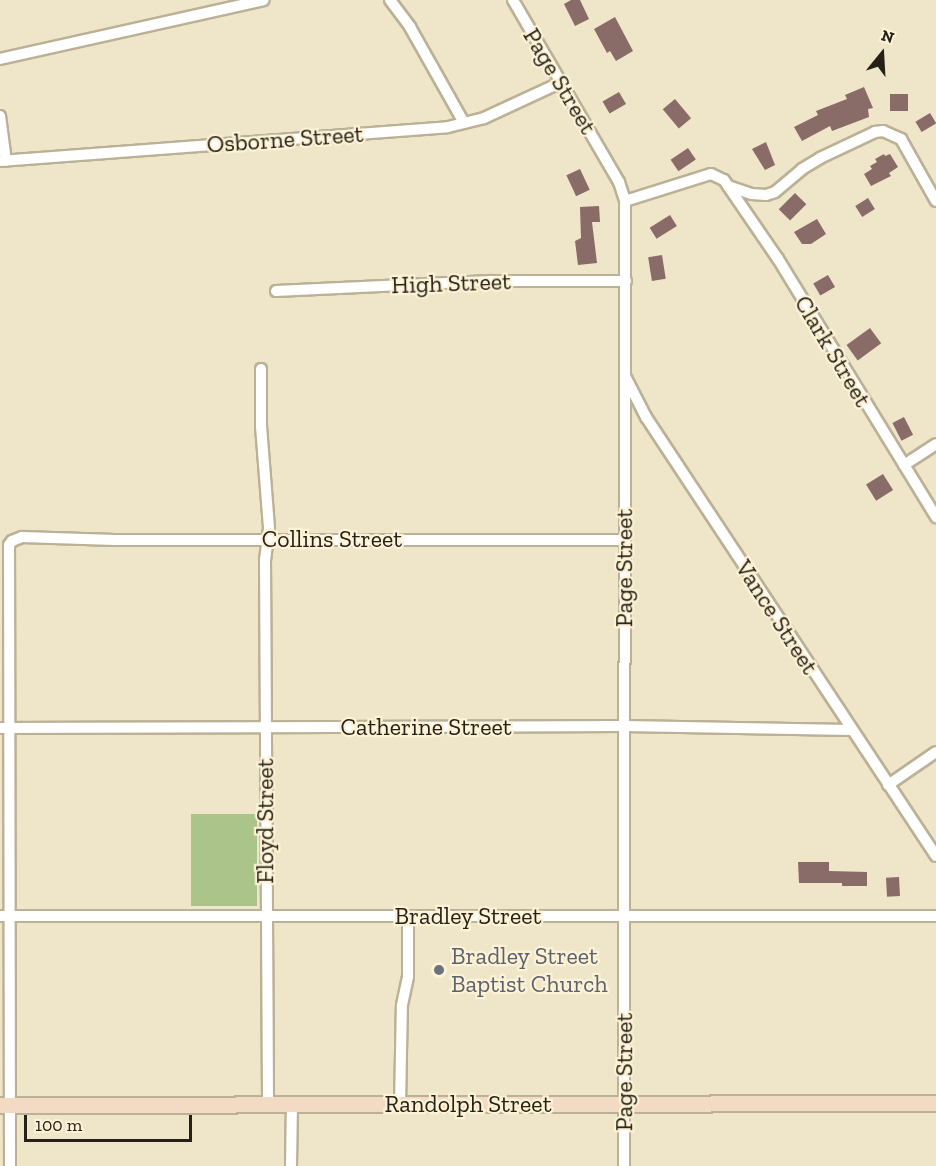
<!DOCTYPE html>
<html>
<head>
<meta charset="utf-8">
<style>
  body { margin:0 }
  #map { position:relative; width:936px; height:1166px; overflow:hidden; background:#efe5c8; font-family:"Zilla Slab",serif }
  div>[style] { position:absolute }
  .green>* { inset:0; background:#abc48a; transform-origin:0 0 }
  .building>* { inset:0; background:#896b68; transform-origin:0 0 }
  .roads { filter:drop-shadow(2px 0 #bbb196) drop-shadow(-2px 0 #bbb196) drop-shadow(0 2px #bbb196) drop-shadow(0 -2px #bbb196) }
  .street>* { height:10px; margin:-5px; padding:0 5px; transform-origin:5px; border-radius:5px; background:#fff }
  .secondary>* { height:15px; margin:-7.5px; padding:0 7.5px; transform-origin:7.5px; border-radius:7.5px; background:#f3dac4 }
  .dots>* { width:16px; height:16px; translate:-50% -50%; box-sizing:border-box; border:3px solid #fdf2d5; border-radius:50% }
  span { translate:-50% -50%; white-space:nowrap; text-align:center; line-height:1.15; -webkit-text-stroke:4.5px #fdf2d5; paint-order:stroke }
  .street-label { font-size:24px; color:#252117 }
  .worship-label { font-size:24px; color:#5b616d }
  .left { translate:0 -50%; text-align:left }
  .north { position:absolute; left:852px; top:24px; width:60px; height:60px; -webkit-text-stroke:4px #fdf2d5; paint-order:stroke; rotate:18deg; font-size:16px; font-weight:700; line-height:24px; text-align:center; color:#252117 }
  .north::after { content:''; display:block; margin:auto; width:21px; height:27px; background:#252117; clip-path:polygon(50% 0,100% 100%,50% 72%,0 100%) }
  .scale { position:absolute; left:24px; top:1115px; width:168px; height:27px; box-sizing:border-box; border:3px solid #252117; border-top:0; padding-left:8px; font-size:18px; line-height:21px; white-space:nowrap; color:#252117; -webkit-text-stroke:4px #fdf2d5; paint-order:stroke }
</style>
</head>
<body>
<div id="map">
  <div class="green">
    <i style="left:191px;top:814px;width:66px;height:92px"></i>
  </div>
  <div class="building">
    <i style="clip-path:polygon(571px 0,580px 0,589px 19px,575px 26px,564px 4px)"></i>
    <i style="clip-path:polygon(615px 17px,633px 51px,616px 61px,610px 51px,607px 53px,594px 29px)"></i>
    <i style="clip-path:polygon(864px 87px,873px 108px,868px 109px,869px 117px,832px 131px,830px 126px,802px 141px,794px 127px,818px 115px,816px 111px,847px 99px,845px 95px)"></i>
    <i style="left:619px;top:92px;width:14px;height:19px;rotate:60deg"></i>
    <i style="left:890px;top:94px;width:18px;height:17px"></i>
    <i style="left:675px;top:99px;width:25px;height:16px;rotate:50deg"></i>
    <i style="left:930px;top:113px;width:12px;height:17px;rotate:59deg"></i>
    <i style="clip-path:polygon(766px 142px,775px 165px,765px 170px,752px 149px)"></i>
    <i style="left:688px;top:148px;width:14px;height:21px;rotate:56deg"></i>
    <i style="clip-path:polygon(884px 154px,885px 156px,890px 154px,898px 167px,889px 173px,891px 176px,871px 186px,864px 174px,872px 169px,870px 166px,877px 162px,875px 159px)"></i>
    <i style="left:580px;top:169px;width:23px;height:15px;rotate:65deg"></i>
    <i style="left:795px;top:193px;width:16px;height:23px;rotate:45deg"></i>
    <i style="left:868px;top:198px;width:13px;height:15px;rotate:58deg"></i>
    <i style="clip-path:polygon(599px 206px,600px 222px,592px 222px,597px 263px,578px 265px,575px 241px,581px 238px,580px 207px)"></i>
    <i style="left:670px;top:215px;width:13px;height:24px;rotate:58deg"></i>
    <i style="clip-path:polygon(817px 219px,826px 234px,811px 244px,802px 244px,794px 232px)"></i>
    <i style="left:662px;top:255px;width:24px;height:14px;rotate:81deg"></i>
    <i style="left:828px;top:275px;width:14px;height:17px;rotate:60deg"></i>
    <i style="left:870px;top:328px;width:19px;height:29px;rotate:54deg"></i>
    <i style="left:904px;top:417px;width:20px;height:13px;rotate:63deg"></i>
    <i style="left:883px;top:474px;width:19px;height:20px;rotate:58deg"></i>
    <i style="clip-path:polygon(798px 862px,829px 862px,829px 871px,867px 872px,867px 886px,842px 886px,842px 883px,799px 883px)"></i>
    <i style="left:899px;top:877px;width:19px;height:13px;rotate:87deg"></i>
  </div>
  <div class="roads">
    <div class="street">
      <i style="left:390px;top:0;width:34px;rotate:53deg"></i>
      <i style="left:410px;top:27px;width:110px;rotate:60.6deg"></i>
      <i style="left:513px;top:0;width:211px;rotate:59.8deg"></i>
      <i style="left:619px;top:182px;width:20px;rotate:72deg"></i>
      <i style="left:625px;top:201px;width:965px;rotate:90.06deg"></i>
      <i style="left:0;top:59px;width:270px;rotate:-12.6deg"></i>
      <i style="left:0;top:116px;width:45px;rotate:82.4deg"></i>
      <i style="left:0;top:161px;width:449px;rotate:-4.3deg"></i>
      <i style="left:448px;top:127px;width:37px;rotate:-14deg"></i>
      <i style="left:484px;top:118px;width:86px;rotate:-24.8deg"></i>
      <i style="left:728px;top:186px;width:88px;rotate:55.6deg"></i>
      <i style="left:778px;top:259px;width:303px;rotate:58.5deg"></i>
      <i style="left:625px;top:201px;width:90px;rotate:-17.4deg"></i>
      <i style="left:711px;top:174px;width:14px;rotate:25deg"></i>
      <i style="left:724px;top:180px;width:7px;rotate:56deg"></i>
      <i style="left:728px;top:186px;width:24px;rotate:19deg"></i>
      <i style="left:751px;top:194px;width:15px;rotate:4deg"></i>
      <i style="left:766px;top:195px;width:9px;rotate:-18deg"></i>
      <i style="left:775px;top:192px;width:35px;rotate:-40deg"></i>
      <i style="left:802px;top:169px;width:21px;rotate:-31deg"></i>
      <i style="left:820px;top:158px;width:61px;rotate:-25.3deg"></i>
      <i style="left:875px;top:132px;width:8px;rotate:-7deg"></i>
      <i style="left:883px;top:131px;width:20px;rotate:24deg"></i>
      <i style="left:901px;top:139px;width:71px;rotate:60.6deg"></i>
      <i style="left:276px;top:291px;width:215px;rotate:-2.7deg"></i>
      <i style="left:491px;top:281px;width:135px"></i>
      <i style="left:261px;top:369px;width:57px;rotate:90deg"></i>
      <i style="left:261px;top:426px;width:102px;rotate:85.5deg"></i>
      <i style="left:269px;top:528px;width:31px;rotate:97deg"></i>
      <i style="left:265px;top:559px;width:544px;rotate:89.68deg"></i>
      <i style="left:626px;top:378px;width:44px;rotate:62.9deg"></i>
      <i style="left:646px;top:417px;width:526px;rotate:56.55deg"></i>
      <i style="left:904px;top:465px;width:38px;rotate:-33deg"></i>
      <i style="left:0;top:728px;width:624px;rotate:-0.18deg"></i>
      <i style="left:624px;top:726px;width:227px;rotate:1deg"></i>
      <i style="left:888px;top:785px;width:58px;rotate:-34.5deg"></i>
      <i style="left:0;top:916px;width:936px"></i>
      <i style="left:400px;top:1105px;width:100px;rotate:-88.9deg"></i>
      <i style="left:402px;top:1005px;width:29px;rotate:-78deg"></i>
      <i style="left:408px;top:977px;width:61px;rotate:-90deg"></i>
      <i style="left:10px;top:1166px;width:621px;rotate:-90.09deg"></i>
      <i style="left:9px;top:545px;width:5px;rotate:-53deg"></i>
      <i style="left:12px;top:541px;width:11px;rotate:-22deg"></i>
      <i style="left:22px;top:537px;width:93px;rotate:1.8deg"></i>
      <i style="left:115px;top:540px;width:508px"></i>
      <i style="left:291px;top:1166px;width:62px;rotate:-89.1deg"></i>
    </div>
    <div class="secondary">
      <i style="left:0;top:1105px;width:936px;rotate:-0.12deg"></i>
    </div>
  </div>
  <div class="dots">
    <i style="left:439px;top:970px;background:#6b7280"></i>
  </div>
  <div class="street-label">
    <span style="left:560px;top:81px;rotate:59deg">Page Street</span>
    <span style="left:285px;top:139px;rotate:-4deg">Osborne Street</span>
    <span style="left:451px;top:283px;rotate:-2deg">High Street</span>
    <span style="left:833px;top:351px;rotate:59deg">Clark Street</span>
    <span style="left:332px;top:539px">Collins Street</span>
    <span style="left:624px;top:568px;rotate:-90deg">Page Street</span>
    <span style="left:777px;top:617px;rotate:57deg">Vance Street</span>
    <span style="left:426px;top:727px">Catherine Street</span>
    <span style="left:265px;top:821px;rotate:-90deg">Floyd Street</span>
    <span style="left:468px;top:916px">Bradley Street</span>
    <span style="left:624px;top:1072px;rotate:-90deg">Page Street</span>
    <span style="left:468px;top:1104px">Randolph Street</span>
  </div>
  <div class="worship-label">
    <span class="left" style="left:451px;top:970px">Bradley Street<br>Baptist Church</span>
  </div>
  <div class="north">N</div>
  <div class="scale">100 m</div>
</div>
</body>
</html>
